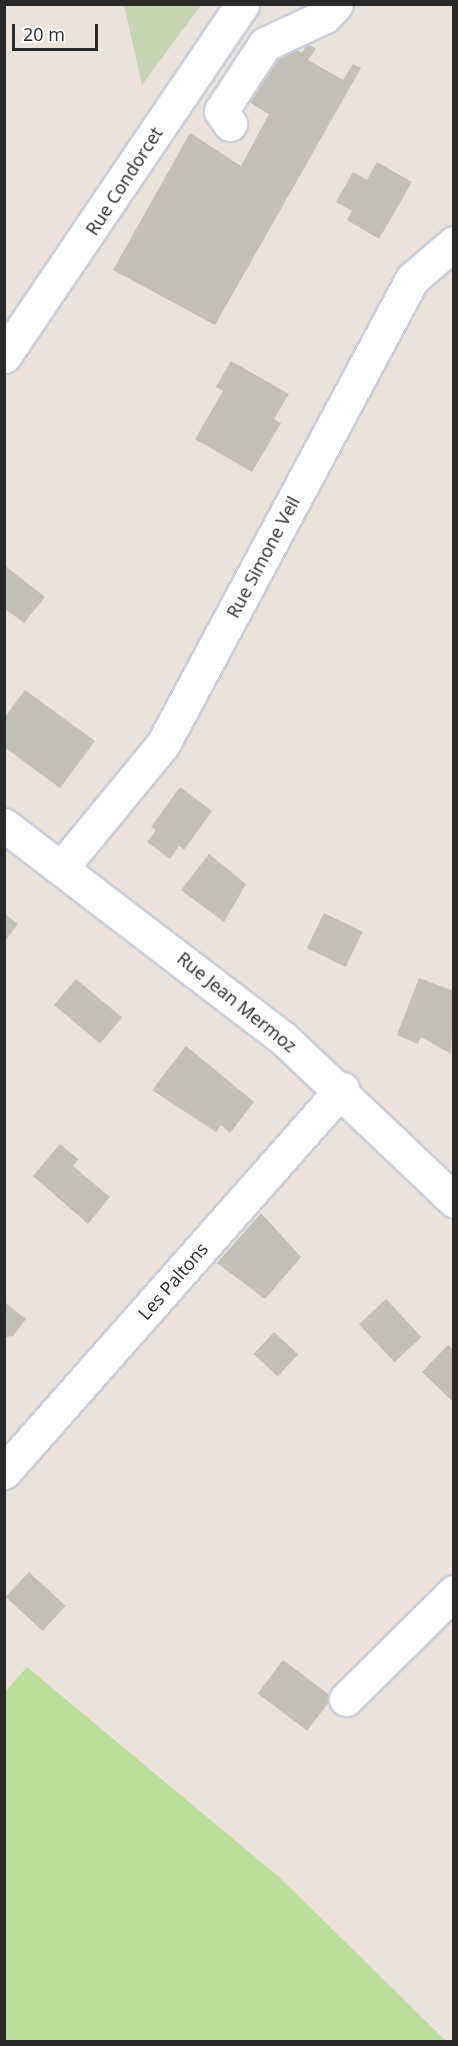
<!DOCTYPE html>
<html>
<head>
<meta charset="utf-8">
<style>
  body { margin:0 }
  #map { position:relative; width:458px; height:2046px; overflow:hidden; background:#ebe2dc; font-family:"Open Sans",sans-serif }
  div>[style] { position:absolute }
  .green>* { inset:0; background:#badf9b }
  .cemetery>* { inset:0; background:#c7d4b4 }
  .building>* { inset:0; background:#c3beb7; transform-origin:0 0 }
  .roads { filter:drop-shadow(2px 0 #cacfda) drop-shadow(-2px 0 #cacfda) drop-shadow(0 2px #cacfda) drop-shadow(0 -2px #cacfda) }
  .minor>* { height:33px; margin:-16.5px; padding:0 16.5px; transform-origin:16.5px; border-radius:16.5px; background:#fff }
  span { translate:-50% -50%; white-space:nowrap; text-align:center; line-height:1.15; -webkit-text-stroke:4.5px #fff; paint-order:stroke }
  .street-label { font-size:18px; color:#292929 }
  .frame { position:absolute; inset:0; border:6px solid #292929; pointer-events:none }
  .scale { position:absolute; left:12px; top:24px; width:86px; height:27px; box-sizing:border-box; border:3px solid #292929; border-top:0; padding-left:8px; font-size:18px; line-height:21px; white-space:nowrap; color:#292929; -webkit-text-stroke:4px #fff; paint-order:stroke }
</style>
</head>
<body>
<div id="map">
  <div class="green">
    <i style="clip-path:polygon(27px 1667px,279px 1877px,446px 2041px,5px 2041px,5px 1692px)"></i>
  </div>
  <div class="cemetery">
    <i style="clip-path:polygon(124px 5px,201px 5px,142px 85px)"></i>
  </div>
  <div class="building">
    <i style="clip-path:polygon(283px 41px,302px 53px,307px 43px,316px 49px,308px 60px,343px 80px,353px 64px,361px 68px,215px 325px,113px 270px,190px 133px,241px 166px,269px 114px,247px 101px)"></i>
    <i style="clip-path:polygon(377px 162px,412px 182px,379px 239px,347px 220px,352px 211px,336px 202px,353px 172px,367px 180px)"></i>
    <i style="clip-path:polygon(231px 361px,289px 394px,274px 419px,281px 423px,252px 472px,195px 439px,223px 391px,216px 387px)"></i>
    <i style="clip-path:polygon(4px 565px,45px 597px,24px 623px,4px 608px)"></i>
    <i style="clip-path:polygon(25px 690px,95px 741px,60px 788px,4px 747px,4px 718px)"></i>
    <i style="clip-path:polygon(180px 787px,212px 811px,184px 850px,179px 846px,170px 859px,147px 842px,156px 830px,151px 827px)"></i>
    <i style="clip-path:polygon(209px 854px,246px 884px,224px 922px,181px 890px)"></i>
    <i style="clip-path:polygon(4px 913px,18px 924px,4px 942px)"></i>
    <i style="left:324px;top:913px;width:43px;height:39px;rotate:26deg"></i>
    <i style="clip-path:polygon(419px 978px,454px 991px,451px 1054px,421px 1037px,418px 1044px,397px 1035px)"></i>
    <i style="left:76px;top:979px;width:60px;height:34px;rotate:40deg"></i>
    <i style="clip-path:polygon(186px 1046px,254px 1102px,230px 1133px,221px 1125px,216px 1132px,152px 1090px)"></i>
    <i style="clip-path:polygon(60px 1144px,78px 1159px,73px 1166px,110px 1197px,88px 1224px,33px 1176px)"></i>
    <i style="clip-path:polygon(261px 1213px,301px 1257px,265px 1299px,217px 1263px)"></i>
    <i style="left:386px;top:1299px;width:52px;height:37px;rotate:47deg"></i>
    <i style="clip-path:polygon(4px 1302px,26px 1319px,13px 1336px,4px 1337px)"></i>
    <i style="left:274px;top:1332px;width:33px;height:30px;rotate:43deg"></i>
    <i style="clip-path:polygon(448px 1345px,454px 1350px,454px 1403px,422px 1372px)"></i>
    <i style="left:29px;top:1572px;width:50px;height:34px;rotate:43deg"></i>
    <i style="left:283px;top:1660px;width:62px;height:42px;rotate:37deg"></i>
  </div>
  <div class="roads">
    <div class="minor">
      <i style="left:230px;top:124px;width:16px;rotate:-125deg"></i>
      <i style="left:221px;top:111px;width:80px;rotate:-56.7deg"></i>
      <i style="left:265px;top:44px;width:66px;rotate:-25deg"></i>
      <i style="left:325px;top:16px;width:16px;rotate:-47deg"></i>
      <i style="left:4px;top:356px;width:425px;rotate:-55.9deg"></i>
      <i style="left:4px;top:825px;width:351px;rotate:37.4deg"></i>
      <i style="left:283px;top:1038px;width:236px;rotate:43.5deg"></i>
      <i style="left:62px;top:867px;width:159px;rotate:-50.6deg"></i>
      <i style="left:163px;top:744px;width:527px;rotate:-61.83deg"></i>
      <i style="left:412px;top:279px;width:55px;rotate:-40.6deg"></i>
      <i style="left:4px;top:1472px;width:511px;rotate:-48.57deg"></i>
      <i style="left:346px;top:1699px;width:152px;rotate:-44.7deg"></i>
    </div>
  </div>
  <div class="street-label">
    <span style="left:124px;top:181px;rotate:-57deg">Rue Condorcet</span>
    <span style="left:263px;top:557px;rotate:-62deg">Rue Simone Veil</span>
    <span style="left:237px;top:1002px;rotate:39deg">Rue Jean Mermoz</span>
    <span style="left:173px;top:1281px;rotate:-49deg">Les Paltons</span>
  </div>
  <div class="frame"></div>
  <div class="scale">20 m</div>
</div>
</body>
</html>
